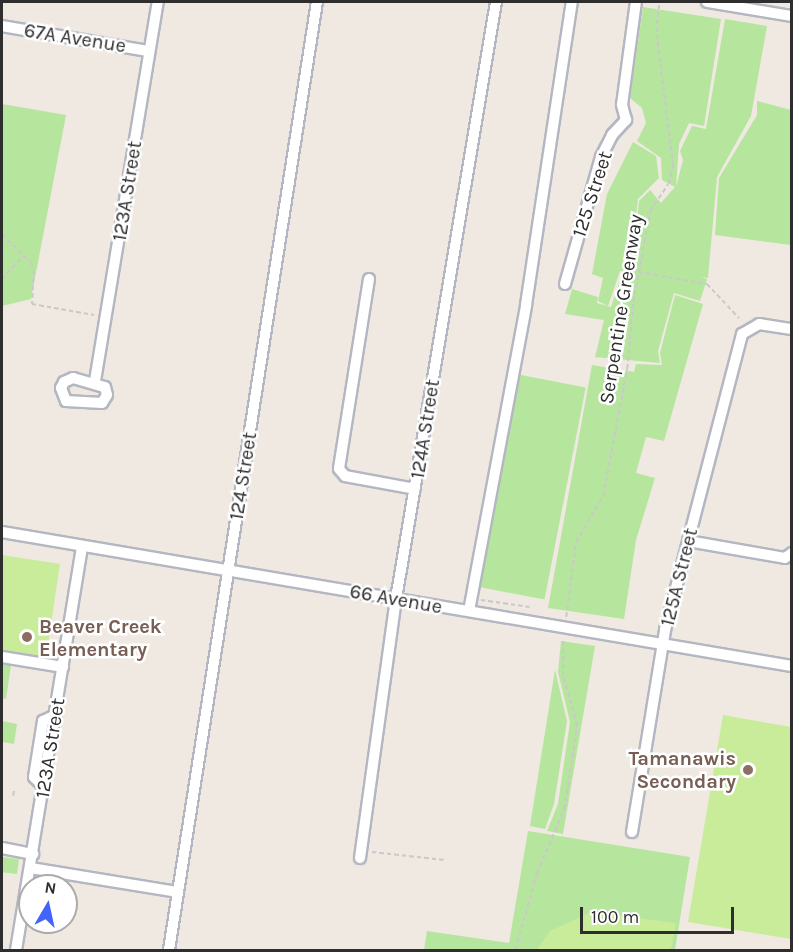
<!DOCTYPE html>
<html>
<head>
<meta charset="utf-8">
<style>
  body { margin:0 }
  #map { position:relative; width:793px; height:952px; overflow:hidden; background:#efe9e1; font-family:Karla,sans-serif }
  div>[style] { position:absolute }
  .green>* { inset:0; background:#b6e59e; transform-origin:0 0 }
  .pitch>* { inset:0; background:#c9ec9a }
  .path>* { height:1.5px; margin-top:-0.75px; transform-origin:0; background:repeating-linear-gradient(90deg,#c9c9c9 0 4.5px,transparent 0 7.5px) }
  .roads { filter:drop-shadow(2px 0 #b4b7c1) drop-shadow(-2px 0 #b4b7c1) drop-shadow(0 2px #b4b7c1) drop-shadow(0 -2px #b4b7c1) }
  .minor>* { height:10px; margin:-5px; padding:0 5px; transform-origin:5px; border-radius:5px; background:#fff }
  .dots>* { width:16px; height:16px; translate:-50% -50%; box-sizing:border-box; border:3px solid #fff; border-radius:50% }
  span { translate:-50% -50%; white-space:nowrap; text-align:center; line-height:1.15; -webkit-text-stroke:5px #fff; paint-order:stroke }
  .street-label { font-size:20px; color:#2e2e2e }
  .education-label { font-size:20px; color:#785e54; font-weight:700 }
  .left { translate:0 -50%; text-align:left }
  .right { translate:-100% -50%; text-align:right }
  .frame { position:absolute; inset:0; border:3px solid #2e2e2e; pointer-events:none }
  .north { position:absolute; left:18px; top:874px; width:60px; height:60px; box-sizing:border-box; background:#fff; border:2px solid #ababab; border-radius:50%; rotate:9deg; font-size:16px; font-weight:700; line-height:24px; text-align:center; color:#2e2e2e }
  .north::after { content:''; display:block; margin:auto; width:21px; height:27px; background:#4264fb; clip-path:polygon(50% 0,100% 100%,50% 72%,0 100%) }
  .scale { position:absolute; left:580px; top:907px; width:154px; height:27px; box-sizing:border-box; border:3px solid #2e2e2e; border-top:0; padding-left:8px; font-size:18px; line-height:21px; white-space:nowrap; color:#2e2e2e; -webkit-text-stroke:4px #fff; paint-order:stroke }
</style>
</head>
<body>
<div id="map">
  <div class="green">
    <i style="clip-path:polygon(643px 7px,721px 19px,704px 126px,689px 123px,679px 144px,676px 187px,683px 160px,680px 151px,692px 126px,706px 129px,725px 19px,767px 26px,751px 116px,717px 177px,708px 278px,701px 277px,707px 279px,700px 301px,674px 293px,658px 351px,660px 363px,595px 357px,604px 320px,565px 314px,572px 289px,598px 297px,597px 303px,611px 307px,622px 274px,631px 275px,639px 201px,650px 190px,661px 203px,675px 187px,662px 180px,661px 158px,637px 141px,646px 123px,642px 108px,630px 98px)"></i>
    <i style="clip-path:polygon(757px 101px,791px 110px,791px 245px,715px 235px,719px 178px,757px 115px)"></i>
    <i style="clip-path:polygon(2px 104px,66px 115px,31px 299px,2px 306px)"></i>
    <i style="clip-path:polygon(633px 142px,656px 156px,659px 178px,638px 199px,629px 273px,620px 271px,608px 306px,598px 301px,603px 278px,592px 274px,607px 194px)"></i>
    <i style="clip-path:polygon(675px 295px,703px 304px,664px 441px,646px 437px,636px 473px,655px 478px,636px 540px,624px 619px,548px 608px,592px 365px,634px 372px,636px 364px,662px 365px,660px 353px)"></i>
    <i style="left:516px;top:374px;width:71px;height:216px;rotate:11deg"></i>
    <i style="clip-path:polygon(561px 641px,595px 646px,563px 834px,547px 831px,558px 804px,570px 722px,558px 672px)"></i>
    <i style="clip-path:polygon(2px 663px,11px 665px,6px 699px,2px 698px)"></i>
    <i style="clip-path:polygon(555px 670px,567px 721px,554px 804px,545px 829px,530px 826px)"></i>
    <i style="clip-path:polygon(2px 721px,17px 724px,14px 744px,2px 742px)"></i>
    <i style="clip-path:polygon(528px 831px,690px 857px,675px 950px,424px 950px,427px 931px,509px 943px)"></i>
    <i style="left:2px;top:857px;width:17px;height:15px;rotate:7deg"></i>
  </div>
  <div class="pitch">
    <i style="clip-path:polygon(2px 555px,60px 564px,46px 657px,2px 650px)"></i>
    <i style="clip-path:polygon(723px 715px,791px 727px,791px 939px,688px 922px)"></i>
    <i style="clip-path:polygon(591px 912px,676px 923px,671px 950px,537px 950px,550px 931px)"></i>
  </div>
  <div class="path">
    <i style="left:2px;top:235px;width:40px;rotate:43deg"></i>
    <i style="left:31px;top:262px;width:9px;rotate:72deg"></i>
    <i style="left:34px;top:271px;width:33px;rotate:93deg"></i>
    <i style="left:32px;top:304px;width:63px;rotate:10.1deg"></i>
    <i style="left:639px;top:272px;width:69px;rotate:10deg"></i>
    <i style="left:707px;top:284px;width:47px;rotate:46.7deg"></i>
    <i style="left:2px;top:279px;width:31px;rotate:-48deg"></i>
    <i style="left:481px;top:600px;width:49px;rotate:8.1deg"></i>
    <i style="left:566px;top:617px;width:76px;rotate:-82.4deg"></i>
    <i style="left:576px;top:542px;width:53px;rotate:-59.6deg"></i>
    <i style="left:603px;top:496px;width:129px;rotate:-79.3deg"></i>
    <i style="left:627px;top:369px;width:67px;rotate:-84.9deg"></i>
    <i style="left:633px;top:302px;width:93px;rotate:-79.4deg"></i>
    <i style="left:650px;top:211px;width:32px;rotate:-56deg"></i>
    <i style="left:668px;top:184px;width:19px;rotate:-74deg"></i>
    <i style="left:673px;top:166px;width:135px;rotate:-97.2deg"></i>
    <i style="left:656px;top:32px;width:30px;rotate:-84deg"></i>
    <i style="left:13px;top:796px;width:7px;rotate:-82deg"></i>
    <i style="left:372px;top:852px;width:73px;rotate:6.3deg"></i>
    <i style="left:515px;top:950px;width:80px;rotate:-74.1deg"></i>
    <i style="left:537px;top:873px;width:69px;rotate:-67.1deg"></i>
    <i style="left:564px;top:809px;width:84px;rotate:-81.1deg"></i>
    <i style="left:577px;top:726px;width:52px;rotate:-105.6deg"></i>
    <i style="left:563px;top:676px;width:37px;rotate:-90deg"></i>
  </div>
  <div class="roads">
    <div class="minor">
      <i style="left:707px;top:2px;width:86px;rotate:9.4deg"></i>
      <i style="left:2px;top:26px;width:149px;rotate:9.7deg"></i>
      <i style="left:369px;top:279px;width:192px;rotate:99deg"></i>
      <i style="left:339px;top:469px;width:9px;rotate:49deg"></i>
      <i style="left:345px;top:476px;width:71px;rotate:10.5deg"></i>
      <i style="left:565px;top:284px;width:132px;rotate:-74.2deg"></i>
      <i style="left:601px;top:157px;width:25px;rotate:-63deg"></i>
      <i style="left:612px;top:135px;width:21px;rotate:-47deg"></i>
      <i style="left:626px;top:120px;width:16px;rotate:-105deg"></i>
      <i style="left:622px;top:105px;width:104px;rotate:-82.3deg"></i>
      <i style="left:73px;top:378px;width:33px;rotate:16deg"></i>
      <i style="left:105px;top:387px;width:8px;rotate:76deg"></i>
      <i style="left:107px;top:395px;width:9px;rotate:122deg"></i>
      <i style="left:102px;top:403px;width:36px;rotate:-177deg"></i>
      <i style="left:66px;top:401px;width:14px;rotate:-111deg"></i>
      <i style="left:61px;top:388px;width:7px;rotate:-63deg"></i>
      <i style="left:64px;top:382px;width:10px;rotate:-24deg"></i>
      <i style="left:95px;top:381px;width:384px;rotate:-80.6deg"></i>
      <i style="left:2px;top:532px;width:801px;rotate:9.63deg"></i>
      <i style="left:688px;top:541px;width:98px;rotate:9.9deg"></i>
      <i style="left:785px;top:558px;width:9px;rotate:-36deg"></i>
      <i style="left:469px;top:611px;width:311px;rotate:-79.4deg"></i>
      <i style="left:526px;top:305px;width:306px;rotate:-81.4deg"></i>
      <i style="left:2px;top:657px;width:62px;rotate:9.3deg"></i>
      <i style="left:44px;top:787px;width:14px;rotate:-135deg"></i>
      <i style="left:34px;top:777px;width:57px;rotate:-80.9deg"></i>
      <i style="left:43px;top:721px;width:14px;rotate:-25deg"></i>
      <i style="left:632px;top:832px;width:205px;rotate:-80.7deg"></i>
      <i style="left:665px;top:630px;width:306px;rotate:-75.4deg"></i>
      <i style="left:742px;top:334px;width:20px;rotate:-30deg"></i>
      <i style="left:759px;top:324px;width:33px;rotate:9deg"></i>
      <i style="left:2px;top:848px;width:32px;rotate:11deg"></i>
      <i style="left:360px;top:858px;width:261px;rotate:-82.1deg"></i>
      <i style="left:396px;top:599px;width:605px;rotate:-80.49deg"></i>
      <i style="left:31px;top:868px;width:149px;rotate:9.3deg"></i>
      <i style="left:16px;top:950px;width:409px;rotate:-80.7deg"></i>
      <i style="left:169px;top:950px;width:959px;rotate:-81.13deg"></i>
    </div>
  </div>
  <div class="dots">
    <i style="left:27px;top:637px;background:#8d6e63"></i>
    <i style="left:748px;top:770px;background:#8d6e63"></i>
  </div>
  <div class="street-label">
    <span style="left:75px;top:38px;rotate:9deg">67A Avenue</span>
    <span style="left:127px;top:191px;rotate:-81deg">123A Street</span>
    <span style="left:592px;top:194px;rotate:-72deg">125 Street</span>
    <span style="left:621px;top:309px;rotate:-81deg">Serpentine Greenway</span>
    <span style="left:425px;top:429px;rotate:-81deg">124A Street</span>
    <span style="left:243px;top:476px;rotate:-81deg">124 Street</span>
    <span style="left:679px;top:577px;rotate:-76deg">125A Street</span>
    <span style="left:396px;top:599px;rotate:10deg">66 Avenue</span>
    <span style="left:50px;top:748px;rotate:-81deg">123A Street</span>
  </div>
  <div class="education-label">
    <span class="left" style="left:39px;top:638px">Beaver Creek<br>Elementary</span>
    <span class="right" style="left:736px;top:770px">Tamanawis<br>Secondary</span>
  </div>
  <div class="frame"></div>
  <div class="north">N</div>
  <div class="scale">100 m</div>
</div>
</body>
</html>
